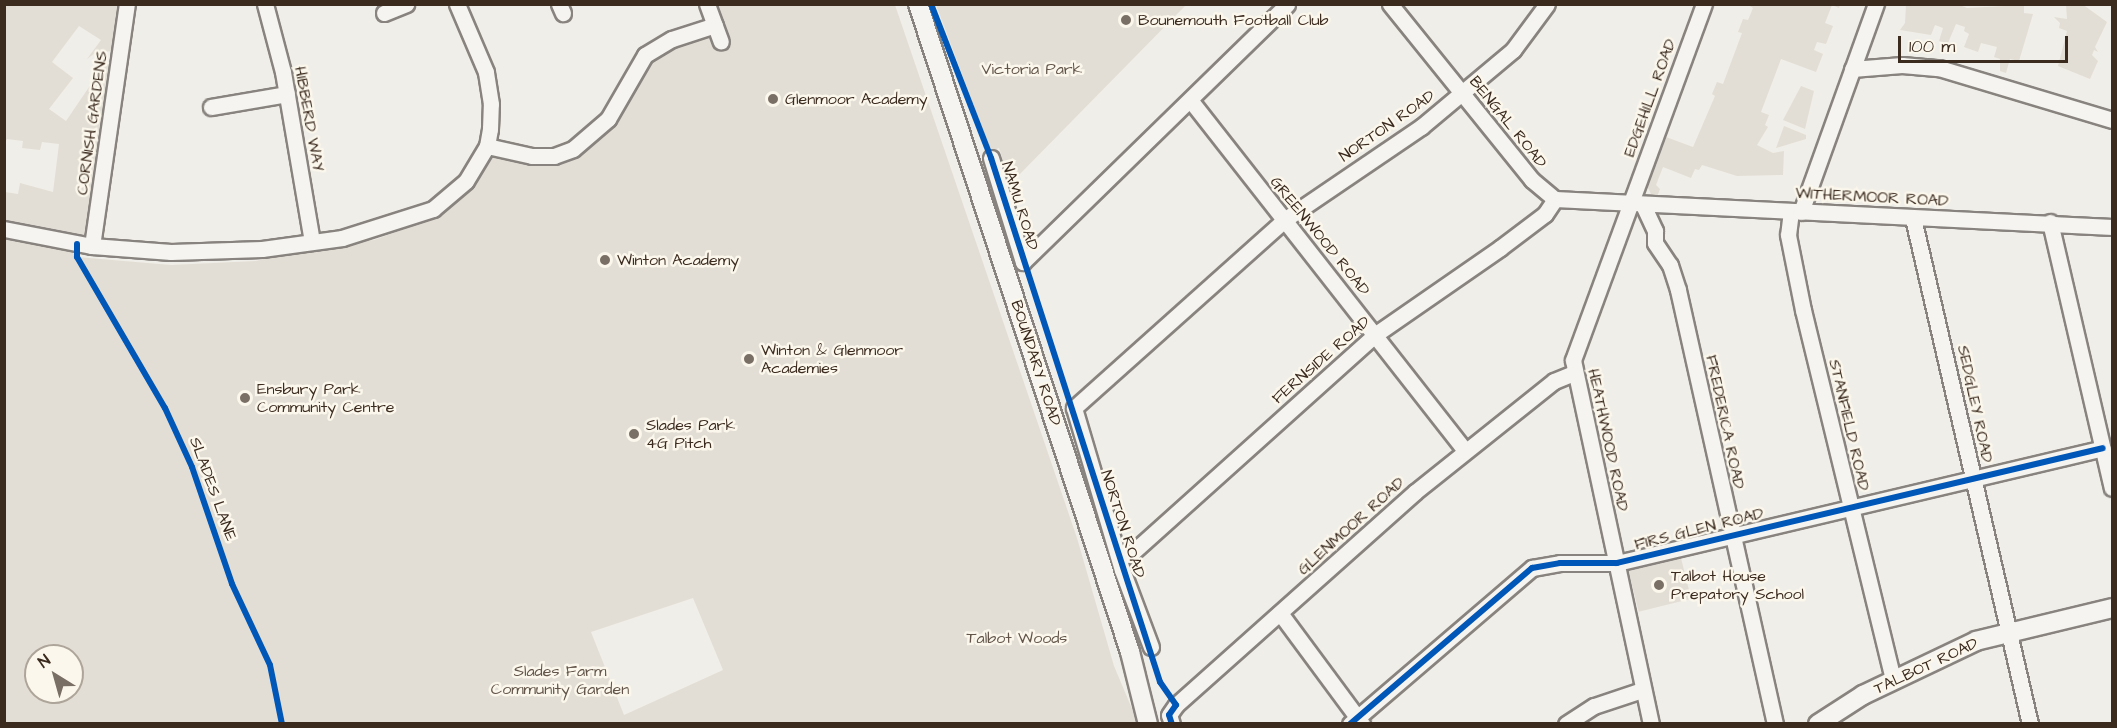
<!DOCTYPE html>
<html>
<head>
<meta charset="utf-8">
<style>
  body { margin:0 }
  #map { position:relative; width:2117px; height:728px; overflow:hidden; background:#f0eee8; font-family:"Architects Daughter",sans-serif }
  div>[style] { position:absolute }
  .built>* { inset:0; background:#e3ded5; transform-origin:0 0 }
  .roads { filter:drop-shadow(2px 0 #88837e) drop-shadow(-2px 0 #88837e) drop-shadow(0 2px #88837e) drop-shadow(0 -2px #88837e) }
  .minor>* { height:15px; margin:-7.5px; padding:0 7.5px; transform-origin:7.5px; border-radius:7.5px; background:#f5f4f0 }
  .major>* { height:18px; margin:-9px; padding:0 9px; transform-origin:9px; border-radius:9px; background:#f5f4f0 }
  .cycleway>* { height:6px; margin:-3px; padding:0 3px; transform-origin:3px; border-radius:3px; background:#0057b8 }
  .dots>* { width:16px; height:16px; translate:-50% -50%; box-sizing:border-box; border:3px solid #fbf7ec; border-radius:50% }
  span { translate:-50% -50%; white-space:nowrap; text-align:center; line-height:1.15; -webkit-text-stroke:5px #fbf7ec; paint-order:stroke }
  .poi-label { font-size:16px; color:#3b2a1e }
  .left { translate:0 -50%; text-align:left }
  .park-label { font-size:16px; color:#625448 }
  .street-label { font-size:16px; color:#3b2a1e }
  .frame { position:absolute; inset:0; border:6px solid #3b2a1e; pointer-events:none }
  .north { position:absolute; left:24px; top:644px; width:60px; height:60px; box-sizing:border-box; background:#fbf7ec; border:2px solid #aea59a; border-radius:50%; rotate:323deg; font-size:16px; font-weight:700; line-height:24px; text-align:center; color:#3b2a1e }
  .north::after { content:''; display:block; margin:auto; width:21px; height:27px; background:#7a6f65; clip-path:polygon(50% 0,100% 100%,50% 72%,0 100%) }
  .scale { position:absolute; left:1898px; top:36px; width:170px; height:27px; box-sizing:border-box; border:3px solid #3b2a1e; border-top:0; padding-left:8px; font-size:18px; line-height:21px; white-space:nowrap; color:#3b2a1e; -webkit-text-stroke:4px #fbf7ec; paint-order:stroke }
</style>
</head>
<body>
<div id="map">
  <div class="built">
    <i style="clip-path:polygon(1906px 4px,1960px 5px,1967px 8px,2024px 5px,2024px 13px,2033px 14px,2019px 61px,2010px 59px,2006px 73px,2000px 71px,2000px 59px,1994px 57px,1997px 47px,1981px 43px,1978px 52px,1964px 47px,1969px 34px,1964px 31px,1965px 27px,1956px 24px,1948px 43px,1939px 41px,1943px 28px,1935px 25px,1931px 35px,1900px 30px,1905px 23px)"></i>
    <i style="clip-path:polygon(2082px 4px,2107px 22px,2095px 47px,2098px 52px,2094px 50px,2092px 55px,2098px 61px,2090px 79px,2058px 66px,2067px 31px,2059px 28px,2060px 23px,2054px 17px,2067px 19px,2066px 5px)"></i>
    <i style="clip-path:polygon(4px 5px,127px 5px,121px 50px,95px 53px,87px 59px,101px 40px,79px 26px,52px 62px,73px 78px,49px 109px,66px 121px,104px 65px,119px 63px,92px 246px,5px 229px,5px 192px,18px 194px,20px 183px,53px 192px,59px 144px,42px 142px,40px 150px,22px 148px,23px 141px,7px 139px,5px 142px)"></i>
    <i style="clip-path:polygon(evenodd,708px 5px,895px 5px,1077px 538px,1114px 666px,1138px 723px,5px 723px,4px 235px,70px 250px,77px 257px,171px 265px,256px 261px,310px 248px,374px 240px,426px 221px,455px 202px,491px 147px,532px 156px,587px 140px,645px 55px,715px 25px,708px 5px,693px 598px,723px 670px,624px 715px,591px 632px,693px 598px,708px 5px,36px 656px,72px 656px,72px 692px,36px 692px,36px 656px)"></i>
    <i style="clip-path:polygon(936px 5px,1186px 5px,1009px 185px,999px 160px,1002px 157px,999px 148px,991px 151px)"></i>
    <i style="clip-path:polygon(1748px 5px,1840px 5px,1839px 8px,1832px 5px,1825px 23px,1833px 26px,1826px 44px,1817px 42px,1814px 50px,1823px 54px,1816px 72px,1781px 59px,1761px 112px,1769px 115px,1765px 125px,1768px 127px,1757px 145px,1773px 153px,1784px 151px,1783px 175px,1737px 176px,1702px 165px,1699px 170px,1695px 169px,1691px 178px,1663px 167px,1656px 185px,1660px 189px,1657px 197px,1652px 196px,1647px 186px,1666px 137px,1693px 147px,1715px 96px,1712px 94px,1717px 82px,1723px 84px,1742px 33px,1738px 32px,1743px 19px,1748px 20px,1753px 8px)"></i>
    <i style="clip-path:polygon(1801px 86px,1814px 91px,1805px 129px,1783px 120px)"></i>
    <i style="clip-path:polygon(1784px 126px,1806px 135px,1806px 139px,1776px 148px)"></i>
    <i style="left:1681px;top:558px;width:42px;height:54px;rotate:76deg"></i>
  </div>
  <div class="roads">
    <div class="minor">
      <i style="left:265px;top:4px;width:70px;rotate:75.2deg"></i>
      <i style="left:283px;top:72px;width:171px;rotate:80.3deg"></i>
      <i style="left:559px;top:4px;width:10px;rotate:66deg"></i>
      <i style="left:707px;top:4px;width:40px;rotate:69.8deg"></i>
      <i style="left:1390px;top:4px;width:226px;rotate:51.1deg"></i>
      <i style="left:1532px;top:180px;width:30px;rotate:40deg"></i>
      <i style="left:1555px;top:199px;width:558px;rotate:2.88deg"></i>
      <i style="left:384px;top:13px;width:24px;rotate:-22deg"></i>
      <i style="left:1852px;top:69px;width:50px;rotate:-4.6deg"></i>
      <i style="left:1902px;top:65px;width:37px;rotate:5deg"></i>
      <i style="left:1939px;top:68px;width:181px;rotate:16.7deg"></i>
      <i style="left:1191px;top:101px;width:444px;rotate:51.9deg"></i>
      <i style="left:211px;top:107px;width:77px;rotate:-9.7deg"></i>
      <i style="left:487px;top:146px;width:46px;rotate:12.5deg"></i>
      <i style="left:532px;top:156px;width:22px"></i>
      <i style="left:554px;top:156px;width:20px;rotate:-20deg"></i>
      <i style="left:573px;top:149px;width:46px;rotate:-40.6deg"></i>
      <i style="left:608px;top:119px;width:74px;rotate:-60deg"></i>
      <i style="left:645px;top:55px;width:31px;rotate:-31deg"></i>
      <i style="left:672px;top:39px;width:45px;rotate:-18deg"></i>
      <i style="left:991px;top:158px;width:109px;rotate:72.9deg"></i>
      <i style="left:1023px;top:262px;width:369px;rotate:-44.3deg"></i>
      <i style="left:1643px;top:205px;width:29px;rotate:65deg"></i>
      <i style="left:1655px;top:231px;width:12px;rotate:90deg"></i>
      <i style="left:1655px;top:243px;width:27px;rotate:56deg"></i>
      <i style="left:1670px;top:265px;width:26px;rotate:72deg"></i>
      <i style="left:1678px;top:290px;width:445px;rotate:77.4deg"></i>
      <i style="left:1791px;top:211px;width:24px;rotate:97deg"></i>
      <i style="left:1788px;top:235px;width:76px;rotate:78.7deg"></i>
      <i style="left:1803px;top:310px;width:381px;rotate:76.3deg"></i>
      <i style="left:1801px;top:212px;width:221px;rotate:-70.2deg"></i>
      <i style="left:1913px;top:218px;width:519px;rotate:76.98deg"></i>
      <i style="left:2050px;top:222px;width:273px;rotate:76.9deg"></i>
      <i style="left:4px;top:229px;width:90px;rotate:10.9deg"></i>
      <i style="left:92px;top:246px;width:79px;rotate:4.3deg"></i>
      <i style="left:171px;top:252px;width:91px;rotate:-1.9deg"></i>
      <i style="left:262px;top:249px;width:81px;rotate:-7.8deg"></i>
      <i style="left:342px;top:238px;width:96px;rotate:-17.7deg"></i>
      <i style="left:433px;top:209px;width:43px;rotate:-40.3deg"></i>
      <i style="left:466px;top:181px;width:41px;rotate:-59deg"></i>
      <i style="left:487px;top:146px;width:17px;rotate:-80deg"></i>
      <i style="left:490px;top:129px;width:25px;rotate:-88deg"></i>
      <i style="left:491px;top:104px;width:32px;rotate:-99deg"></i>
      <i style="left:486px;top:72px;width:74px;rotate:-113.1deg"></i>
      <i style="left:92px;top:246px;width:245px;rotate:-81.8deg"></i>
      <i style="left:1119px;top:558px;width:15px;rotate:-23deg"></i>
      <i style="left:1133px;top:552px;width:326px;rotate:-41.9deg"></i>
      <i style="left:1376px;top:334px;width:151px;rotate:-34.7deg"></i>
      <i style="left:1500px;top:248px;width:56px;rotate:-37.1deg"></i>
      <i style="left:1545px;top:214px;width:18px;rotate:-56deg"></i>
      <i style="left:1280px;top:613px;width:138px;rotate:53.5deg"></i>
      <i style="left:1151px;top:647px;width:82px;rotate:-110.6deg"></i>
      <i style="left:1122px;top:570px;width:169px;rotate:-106.5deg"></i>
      <i style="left:1074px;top:408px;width:282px;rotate:-41.8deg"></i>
      <i style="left:1284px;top:220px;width:166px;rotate:-34.2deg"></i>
      <i style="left:1421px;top:127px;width:120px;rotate:-39.9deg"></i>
      <i style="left:1513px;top:50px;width:57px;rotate:-53.5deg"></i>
      <i style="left:1172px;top:724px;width:9px;rotate:-108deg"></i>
      <i style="left:1169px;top:715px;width:12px;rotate:-55deg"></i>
      <i style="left:1176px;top:705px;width:320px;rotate:-41.7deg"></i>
      <i style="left:1415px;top:492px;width:178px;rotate:-38.6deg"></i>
      <i style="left:1554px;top:381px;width:22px;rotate:-22deg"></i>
      <i style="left:1350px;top:724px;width:240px;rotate:-40.6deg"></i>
      <i style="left:1532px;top:568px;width:28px;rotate:-10deg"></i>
      <i style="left:1560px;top:563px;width:57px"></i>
      <i style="left:1617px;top:563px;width:499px;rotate:-13.3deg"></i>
      <i style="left:1566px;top:724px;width:33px;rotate:-33deg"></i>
      <i style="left:1594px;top:706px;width:51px;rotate:-18.4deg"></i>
      <i style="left:1651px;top:724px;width:372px;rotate:-102.1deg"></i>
      <i style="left:1573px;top:360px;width:379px;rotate:-69.8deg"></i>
    </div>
    <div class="major">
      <i style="left:918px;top:4px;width:682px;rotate:71.88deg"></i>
      <i style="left:1130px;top:652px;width:74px;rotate:76deg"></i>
      <i style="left:1818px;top:724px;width:54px;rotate:-32.8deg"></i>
      <i style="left:1863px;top:695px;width:125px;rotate:-25.5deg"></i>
      <i style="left:1976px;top:641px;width:140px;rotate:-13.6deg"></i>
    </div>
  </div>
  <div class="cycleway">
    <i style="left:931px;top:4px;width:165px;rotate:68.7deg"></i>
    <i style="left:991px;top:158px;width:551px;rotate:72.12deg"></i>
    <i style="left:1160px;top:682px;width:28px;rotate:55deg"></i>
    <i style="left:1176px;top:705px;width:12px;rotate:125deg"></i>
    <i style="left:1169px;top:715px;width:9px;rotate:72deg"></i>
    <i style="left:77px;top:244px;width:13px;rotate:90deg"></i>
    <i style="left:77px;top:257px;width:175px;rotate:59.8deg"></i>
    <i style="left:165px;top:408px;width:65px;rotate:65.4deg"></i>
    <i style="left:192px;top:467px;width:124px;rotate:71.1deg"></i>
    <i style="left:232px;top:584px;width:89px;rotate:64.9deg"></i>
    <i style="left:270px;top:665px;width:60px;rotate:78.5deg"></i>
    <i style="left:1350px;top:724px;width:240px;rotate:-40.6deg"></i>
    <i style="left:1532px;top:568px;width:28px;rotate:-10deg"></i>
    <i style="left:1560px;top:563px;width:57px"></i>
    <i style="left:1617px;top:563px;width:499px;rotate:-13.3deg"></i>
  </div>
  <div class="dots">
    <i style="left:1126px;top:20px;background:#7a6f65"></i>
    <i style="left:773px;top:99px;background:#7a6f65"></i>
    <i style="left:605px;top:260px;background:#7a6f65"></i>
    <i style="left:749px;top:359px;background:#7a6f65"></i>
    <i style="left:245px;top:398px;background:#7a6f65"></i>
    <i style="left:634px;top:434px;background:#7a6f65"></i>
    <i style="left:1659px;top:585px;background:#7a6f65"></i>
  </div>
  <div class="poi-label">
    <span class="left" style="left:1138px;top:20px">Bounemouth Football Club</span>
    <span class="left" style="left:785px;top:99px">Glenmoor Academy</span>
    <span class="left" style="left:617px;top:260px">Winton Academy</span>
    <span class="left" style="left:761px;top:359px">Winton &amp; Glenmoor<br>Academies</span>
    <span class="left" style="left:257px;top:398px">Ensbury Park<br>Community Centre</span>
    <span class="left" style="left:646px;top:434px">Slades Park<br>4G Pitch</span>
    <span class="left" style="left:1671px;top:585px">Talbot House<br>Prepatory School</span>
  </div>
  <div class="park-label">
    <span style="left:1032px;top:69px">Victoria Park</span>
    <span style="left:1017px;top:638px">Talbot Woods</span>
    <span style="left:560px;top:680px">Slades Farm<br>Community Garden</span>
  </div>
  <div class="street-label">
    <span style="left:1650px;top:98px;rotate:-70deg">EDGEHILL ROAD</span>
    <span style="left:309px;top:119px;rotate:80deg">HIBBERD WAY</span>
    <span style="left:1508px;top:122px;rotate:51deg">BENGAL ROAD</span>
    <span style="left:92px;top:123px;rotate:-82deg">CORNISH GARDENS</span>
    <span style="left:1387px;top:126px;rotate:-35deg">NORTON ROAD</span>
    <span style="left:1872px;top:197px;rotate:3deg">WITHERMOOR ROAD</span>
    <span style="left:1020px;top:206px;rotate:73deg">NAMU ROAD</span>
    <span style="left:1320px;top:236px;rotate:51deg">GREENWOOD ROAD</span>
    <span style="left:1321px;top:360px;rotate:-41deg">FERNSIDE ROAD</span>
    <span style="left:1036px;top:363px;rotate:72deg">BOUNDARY ROAD</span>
    <span style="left:1975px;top:404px;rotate:78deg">SEDGLEY ROAD</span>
    <span style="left:1725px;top:422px;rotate:78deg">FREDERICA ROAD</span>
    <span style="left:1849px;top:425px;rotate:77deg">STANFIELD ROAD</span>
    <span style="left:1608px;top:440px;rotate:78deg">HEATHWOOD ROAD</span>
    <span style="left:213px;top:489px;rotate:70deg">SLADES LANE</span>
    <span style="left:1123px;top:524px;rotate:72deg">NORTON ROAD</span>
    <span style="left:1351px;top:526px;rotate:-42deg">GLENMOOR ROAD</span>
    <span style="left:1699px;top:529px;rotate:-14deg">FIRS GLEN ROAD</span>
    <span style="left:1926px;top:666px;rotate:-25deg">TALBOT ROAD</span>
  </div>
  <div class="frame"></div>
  <div class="north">N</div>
  <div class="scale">100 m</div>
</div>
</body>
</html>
